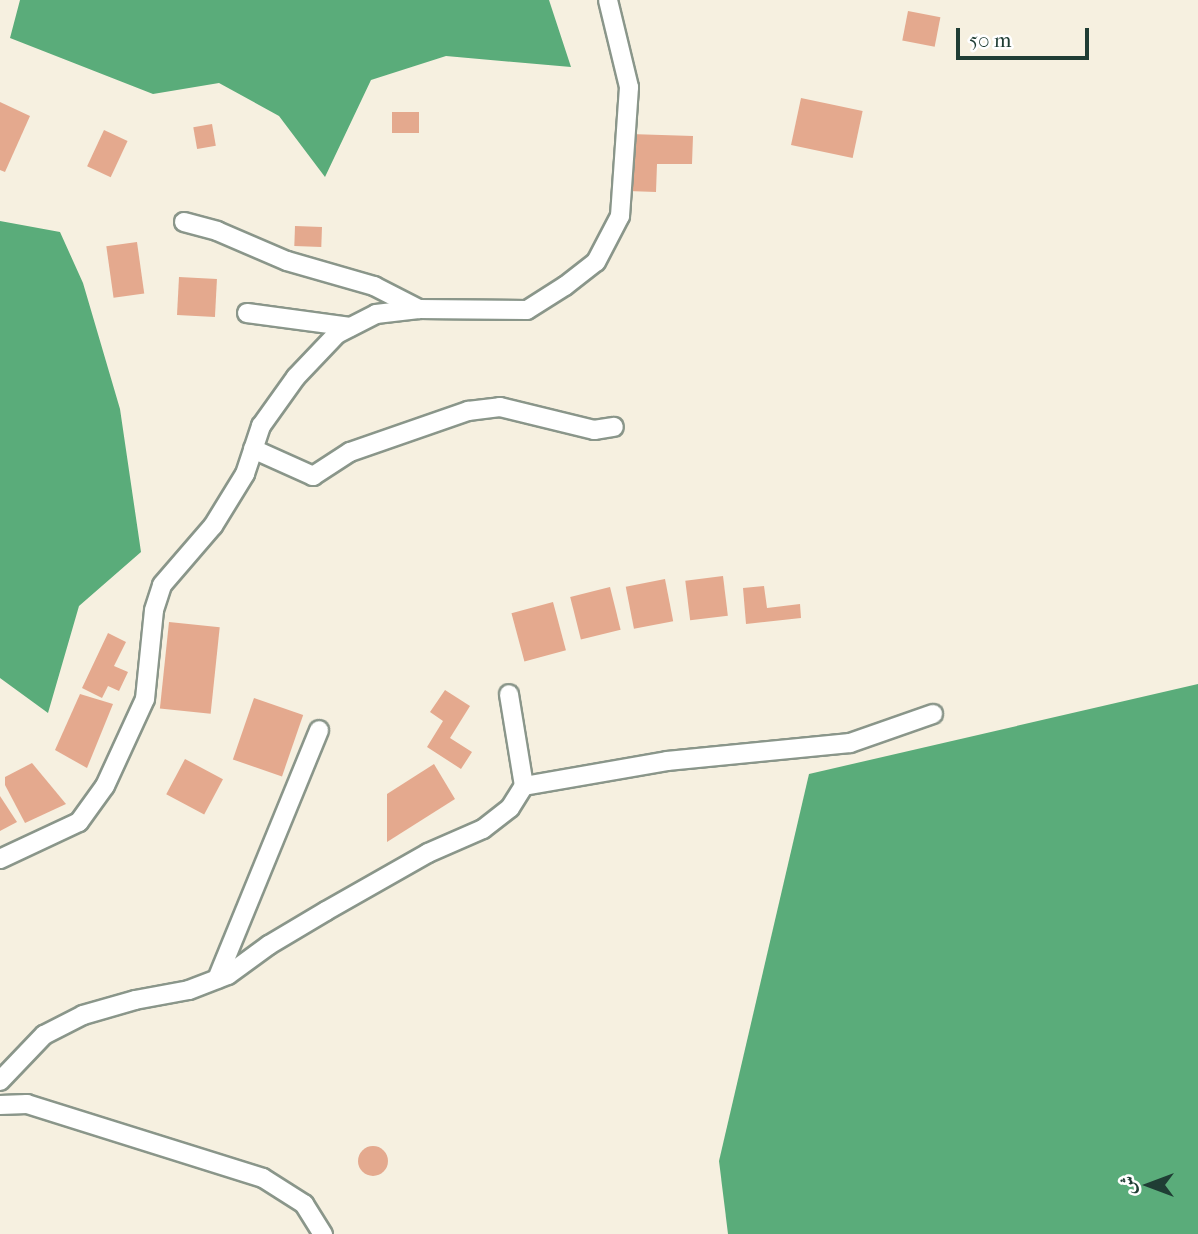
<!DOCTYPE html>
<html>
<head>
<meta charset="utf-8">
<style>
  body { margin:0 }
  #map { position:relative; width:1198px; height:1234px; overflow:hidden; background:#f6f0e0; font-family:"IM FELL French Canon",Amiri,serif }
  div>[style] { position:absolute }
  .forest>* { inset:0; background:#5aac7a }
  .building>* { inset:0; background:#e4a98e; transform-origin:0 0 }
  .round { border-radius:50% }
  .roads { filter:drop-shadow(2px 0 #8a968a) drop-shadow(-2px 0 #8a968a) drop-shadow(0 2px #8a968a) drop-shadow(0 -2px #8a968a) }
  .street>* { height:18px; margin:-9px; padding:0 9px; transform-origin:9px; border-radius:9px; background:#fff }
  span { translate:-50% -50%; white-space:nowrap; text-align:center; line-height:1.15; -webkit-text-stroke:5px #fff; paint-order:stroke }
  .north { position:absolute; left:1114px; top:1150px; width:70px; height:70px; -webkit-text-stroke:5px #fff; paint-order:stroke; rotate:270deg; font-size:19px; font-weight:700; line-height:28px; text-align:center; color:#1f3d34 }
  .north::after { content:''; display:block; margin:auto; width:24px; height:32px; background:#1f3d34; clip-path:polygon(50% 0,100% 100%,50% 72%,0 100%) }
  .scale { position:absolute; left:956px; top:28px; width:133px; height:32px; box-sizing:border-box; border:4px solid #1f3d34; border-top:0; padding-left:9px; font-size:21px; line-height:24px; white-space:nowrap; color:#1f3d34; -webkit-text-stroke:5px #fff; paint-order:stroke }
</style>
</head>
<body>
<div id="map">
  <div class="forest">
    <i style="clip-path:polygon(20px 0,549px 0,571px 67px,446px 56px,371px 80px,325px 177px,279px 116px,219px 83px,153px 94px,10px 38px)"></i>
    <i style="clip-path:polygon(0 221px,60px 232px,83px 283px,120px 409px,141px 552px,79px 606px,48px 713px,0 678px)"></i>
    <i style="clip-path:polygon(1198px 684px,1198px 1234px,728px 1234px,719px 1161px,809px 774px)"></i>
  </div>
  <div class="building">
    <i style="left:908px;top:11px;width:33px;height:30px;rotate:11deg"></i>
    <i style="left:801px;top:98px;width:63px;height:48px;rotate:12deg"></i>
    <i style="clip-path:polygon(0 102px,30px 116px,5px 172px,0 170px)"></i>
    <i style="left:392px;top:112px;width:27px;height:21px"></i>
    <i style="left:212px;top:124px;width:22px;height:19px;rotate:80deg"></i>
    <i style="left:104px;top:130px;width:26px;height:40px;rotate:25deg"></i>
    <i style="clip-path:polygon(630px 134px,693px 136px,692px 164px,657px 164px,656px 192px,628px 191px)"></i>
    <i style="left:295px;top:226px;width:27px;height:20px;rotate:2deg"></i>
    <i style="left:137px;top:242px;width:52px;height:31px;rotate:82deg"></i>
    <i style="left:179px;top:277px;width:38px;height:38px;rotate:3deg"></i>
    <i style="left:723px;top:576px;width:40px;height:38px;rotate:83deg"></i>
    <i style="left:665px;top:579px;width:43px;height:40px;rotate:79deg"></i>
    <i style="clip-path:polygon(764px 586px,767px 608px,800px 604px,801px 618px,746px 624px,743px 588px)"></i>
    <i style="left:610px;top:587px;width:44px;height:41px;rotate:76deg"></i>
    <i style="left:553px;top:602px;width:50px;height:43px;rotate:75deg"></i>
    <i style="left:169px;top:622px;width:51px;height:87px;rotate:6deg"></i>
    <i style="clip-path:polygon(108px 633px,126px 642px,114px 666px,128px 672px,119px 691px,108px 686px,102px 698px,82px 688px)"></i>
    <i style="clip-path:polygon(445px 690px,470px 706px,450px 738px,472px 752px,461px 769px,427px 747px,443px 721px,430px 712px)"></i>
    <i style="clip-path:polygon(80px 694px,113px 704px,87px 768px,55px 750px)"></i>
    <i style="left:254px;top:698px;width:52px;height:65px;rotate:19deg"></i>
    <i style="left:185px;top:759px;width:43px;height:40px;rotate:28deg"></i>
    <i style="clip-path:polygon(32px 763px,66px 804px,25px 823px,5px 785px,5px 777px)"></i>
    <i style="clip-path:polygon(434px 764px,455px 799px,387px 842px,387px 794px)"></i>
    <i style="clip-path:polygon(0 796px,17px 822px,0 831px)"></i>
    <i class="round" style="left:358px;top:1146px;width:30px;height:30px"></i>
  </div>
  <div class="roads">
    <div class="street">
      <i style="left:184px;top:222px;width:34px;rotate:15deg"></i>
      <i style="left:217px;top:231px;width:76px;rotate:23.2deg"></i>
      <i style="left:287px;top:261px;width:91px;rotate:16deg"></i>
      <i style="left:374px;top:286px;width:51px;rotate:27.1deg"></i>
      <i style="left:247px;top:313px;width:104px;rotate:7.7deg"></i>
      <i style="left:253px;top:449px;width:66px;rotate:24.2deg"></i>
      <i style="left:313px;top:476px;width:44px;rotate:-33deg"></i>
      <i style="left:350px;top:452px;width:125px;rotate:-19.2deg"></i>
      <i style="left:468px;top:411px;width:32px;rotate:-7deg"></i>
      <i style="left:500px;top:407px;width:97px;rotate:13.7deg"></i>
      <i style="left:594px;top:430px;width:20px;rotate:-9deg"></i>
      <i style="left:524px;top:786px;width:145px;rotate:-9.9deg"></i>
      <i style="left:667px;top:761px;width:184px;rotate:-5.6deg"></i>
      <i style="left:850px;top:743px;width:88px;rotate:-19.3deg"></i>
      <i style="left:0;top:859px;width:87px;rotate:-25.1deg"></i>
      <i style="left:79px;top:822px;width:44px;rotate:-54.2deg"></i>
      <i style="left:105px;top:786px;width:96px;rotate:-65.3deg"></i>
      <i style="left:145px;top:699px;width:89px;rotate:-84.2deg"></i>
      <i style="left:154px;top:610px;width:26px;rotate:-72deg"></i>
      <i style="left:162px;top:585px;width:78px;rotate:-49.2deg"></i>
      <i style="left:213px;top:526px;width:61px;rotate:-58.4deg"></i>
      <i style="left:245px;top:474px;width:51px;rotate:-71.6deg"></i>
      <i style="left:261px;top:426px;width:60px;rotate:-54.5deg"></i>
      <i style="left:296px;top:377px;width:59px;rotate:-46.4deg"></i>
      <i style="left:337px;top:334px;width:44px;rotate:-27.1deg"></i>
      <i style="left:376px;top:314px;width:43px;rotate:-6.6deg"></i>
      <i style="left:419px;top:309px;width:108px;rotate:0.5deg"></i>
      <i style="left:527px;top:310px;width:45px;rotate:-32.3deg"></i>
      <i style="left:565px;top:286px;width:39px;rotate:-38deg"></i>
      <i style="left:596px;top:262px;width:52px;rotate:-62.4deg"></i>
      <i style="left:620px;top:216px;width:129px;rotate:-86deg"></i>
      <i style="left:629px;top:87px;width:89px;rotate:-103.6deg"></i>
      <i style="left:217px;top:979px;width:269px;rotate:-67.7deg"></i>
      <i style="left:0;top:1081px;width:64px;rotate:-46.3deg"></i>
      <i style="left:44px;top:1035px;width:44px;rotate:-27.1deg"></i>
      <i style="left:83px;top:1015px;width:54px;rotate:-16.1deg"></i>
      <i style="left:135px;top:1000px;width:55px;rotate:-10.5deg"></i>
      <i style="left:189px;top:990px;width:42px;rotate:-21deg"></i>
      <i style="left:228px;top:975px;width:51px;rotate:-36.2deg"></i>
      <i style="left:269px;top:945px;width:66px;rotate:-30.8deg"></i>
      <i style="left:326px;top:911px;width:117px;rotate:-29.6deg"></i>
      <i style="left:428px;top:853px;width:60px;rotate:-23.6deg"></i>
      <i style="left:483px;top:829px;width:34px;rotate:-38deg"></i>
      <i style="left:510px;top:808px;width:26px;rotate:-58deg"></i>
      <i style="left:524px;top:786px;width:93px;rotate:-99.3deg"></i>
      <i style="left:0;top:1105px;width:27px;rotate:-2deg"></i>
      <i style="left:27px;top:1104px;width:247px;rotate:17.4deg"></i>
      <i style="left:263px;top:1178px;width:49px;rotate:32.4deg"></i>
      <i style="left:304px;top:1204px;width:36px;rotate:58deg"></i>
    </div>
  </div>
  <div class="north">ش</div>
  <div class="scale">50 m</div>
</div>
</body>
</html>
